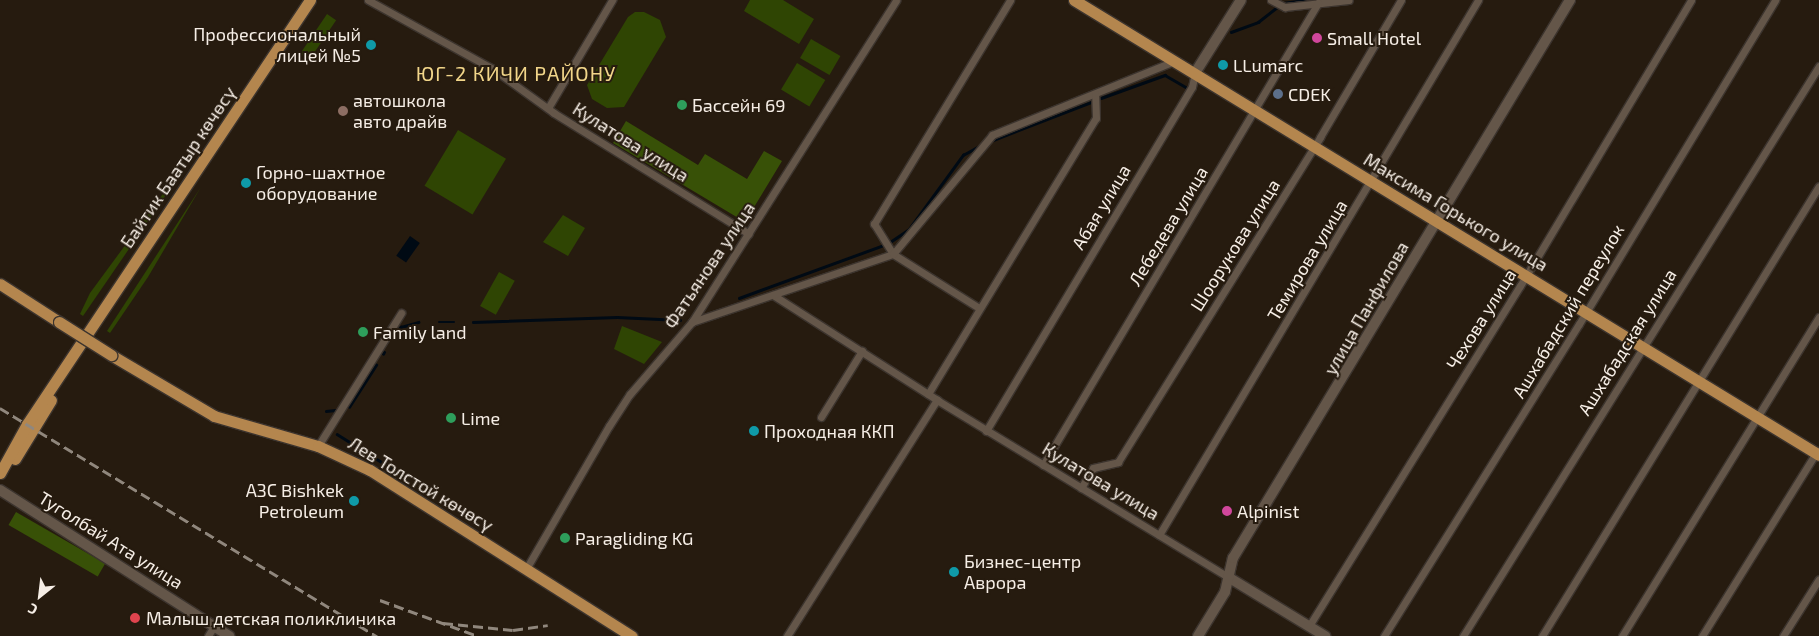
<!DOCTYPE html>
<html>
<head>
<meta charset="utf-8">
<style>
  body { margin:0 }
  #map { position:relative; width:1819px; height:636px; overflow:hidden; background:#261b0f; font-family:"Exo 2",sans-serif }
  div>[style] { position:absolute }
  .green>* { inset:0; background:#2f4503; transform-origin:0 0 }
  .forest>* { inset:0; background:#385107; transform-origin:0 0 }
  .water>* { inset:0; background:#000a14; transform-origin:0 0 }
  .stream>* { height:2.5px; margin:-1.25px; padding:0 1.25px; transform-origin:1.25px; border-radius:1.25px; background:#000a14 }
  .roads { filter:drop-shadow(1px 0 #3c342e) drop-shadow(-1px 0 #3c342e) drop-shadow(0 1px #3c342e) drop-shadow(0 -1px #3c342e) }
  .street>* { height:7px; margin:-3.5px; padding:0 3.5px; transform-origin:3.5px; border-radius:3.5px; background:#645649 }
  .secondary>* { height:10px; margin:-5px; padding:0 5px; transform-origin:5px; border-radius:5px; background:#645649 }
  .primary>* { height:11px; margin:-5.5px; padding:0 5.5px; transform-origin:5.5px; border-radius:5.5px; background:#b4864e }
  .rail>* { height:2.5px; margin-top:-1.25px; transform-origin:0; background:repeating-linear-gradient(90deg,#90877d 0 10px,transparent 0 15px) }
  .bridges { filter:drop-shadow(1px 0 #3c342e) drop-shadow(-1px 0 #3c342e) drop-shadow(0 1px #3c342e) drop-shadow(0 -1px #3c342e) }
  .primary-bridge>* { height:11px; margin:-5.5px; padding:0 5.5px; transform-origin:5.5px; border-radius:5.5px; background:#b4864e }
  .dots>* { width:14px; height:14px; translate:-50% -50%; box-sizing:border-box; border:2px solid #261b0f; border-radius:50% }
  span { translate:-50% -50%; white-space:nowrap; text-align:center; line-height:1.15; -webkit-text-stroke:4px #261b0f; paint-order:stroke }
  .poi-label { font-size:18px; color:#f6eee6 }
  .right { translate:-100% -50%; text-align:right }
  .left { translate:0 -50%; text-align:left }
  .street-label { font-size:18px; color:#f6eee6 }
  .quarter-label { font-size:20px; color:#f2d68a; letter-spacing:1px }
  .north { position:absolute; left:15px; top:571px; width:50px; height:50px; -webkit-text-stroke:4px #261b0f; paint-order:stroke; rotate:209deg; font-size:14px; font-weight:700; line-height:20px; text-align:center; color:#f6eee6 }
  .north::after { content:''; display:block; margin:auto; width:18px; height:22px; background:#f6eee6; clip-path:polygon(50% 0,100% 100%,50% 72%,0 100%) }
</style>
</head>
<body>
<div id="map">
  <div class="green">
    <i style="clip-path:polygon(750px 0,783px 0,814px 19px,799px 44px,744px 11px)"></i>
    <i style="clip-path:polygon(635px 12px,644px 12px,660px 20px,666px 37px,624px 107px,607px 108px,592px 99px,587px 85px,628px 17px)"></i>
    <i style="left:327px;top:14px;width:11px;height:48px;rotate:34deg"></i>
    <i style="left:811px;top:39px;width:34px;height:22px;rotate:30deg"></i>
    <i style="left:797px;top:63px;width:33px;height:31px;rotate:31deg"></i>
    <i style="left:458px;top:130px;width:56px;height:65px;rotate:31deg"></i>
    <i style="clip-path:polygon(179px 172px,181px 173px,83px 316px,80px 314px,90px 293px)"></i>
    <i style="clip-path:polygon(201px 187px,148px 277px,110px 333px,107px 331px)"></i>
    <i style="clip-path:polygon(563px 215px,585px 228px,568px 256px,543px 242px)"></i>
    <i style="left:499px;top:272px;width:18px;height:39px;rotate:29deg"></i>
    <i style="clip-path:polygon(622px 326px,662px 342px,644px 364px,614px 349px)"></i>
  </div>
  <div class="forest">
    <i style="clip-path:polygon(626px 121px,698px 165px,705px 154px,747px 179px,764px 151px,782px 161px,745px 222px,613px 143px)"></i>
    <i style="left:16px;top:512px;width:103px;height:15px;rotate:30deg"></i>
  </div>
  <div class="water">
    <i style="left:410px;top:236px;width:12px;height:24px;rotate:35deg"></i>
  </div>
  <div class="stream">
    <i style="left:1283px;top:3px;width:22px;rotate:-8deg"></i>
    <i style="left:1231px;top:32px;width:29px;rotate:-20deg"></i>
    <i style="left:1258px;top:22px;width:23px;rotate:-38deg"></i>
    <i style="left:1101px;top:98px;width:68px;rotate:-19.8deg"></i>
    <i style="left:1165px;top:75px;width:24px;rotate:30deg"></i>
    <i style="left:988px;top:142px;width:110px;rotate:-21.2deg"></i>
    <i style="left:890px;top:242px;width:23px;rotate:-34deg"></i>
    <i style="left:909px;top:229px;width:92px;rotate:-53.9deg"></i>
    <i style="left:963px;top:155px;width:21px;rotate:-29deg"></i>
    <i style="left:739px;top:298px;width:154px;rotate:-20.1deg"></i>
    <i style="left:439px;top:322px;width:15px"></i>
    <i style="left:473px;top:322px;width:144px;rotate:-2deg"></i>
    <i style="left:617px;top:317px;width:63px;rotate:2.7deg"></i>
    <i style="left:395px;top:332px;width:8px;rotate:-40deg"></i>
    <i style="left:401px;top:327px;width:18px;rotate:-16deg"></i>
    <i style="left:383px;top:354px;width:2px;rotate:-63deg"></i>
    <i style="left:349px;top:407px;width:50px;rotate:-57.3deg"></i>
    <i style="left:326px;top:411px;width:9px;rotate:-6deg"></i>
    <i style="left:337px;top:434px;width:79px;rotate:32.1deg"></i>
  </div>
  <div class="roads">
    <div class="street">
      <i style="left:368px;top:0;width:143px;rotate:28.9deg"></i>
      <i style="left:493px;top:69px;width:75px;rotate:35.8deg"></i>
      <i style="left:554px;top:113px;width:229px;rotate:31.8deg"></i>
      <i style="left:1271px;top:0;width:16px;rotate:27deg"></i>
      <i style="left:1285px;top:7px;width:64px;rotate:-6.2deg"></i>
      <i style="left:548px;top:108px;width:126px;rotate:-59.3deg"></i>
      <i style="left:773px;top:295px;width:195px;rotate:32.6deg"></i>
      <i style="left:937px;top:400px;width:341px;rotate:31.3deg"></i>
      <i style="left:979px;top:308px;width:102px;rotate:-147.9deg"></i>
      <i style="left:893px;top:254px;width:36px;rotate:-122deg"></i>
      <i style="left:874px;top:224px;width:262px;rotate:-58.7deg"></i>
      <i style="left:692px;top:322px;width:212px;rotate:-18.7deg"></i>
      <i style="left:893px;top:254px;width:155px;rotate:-50.2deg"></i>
      <i style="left:992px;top:135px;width:196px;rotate:-22.1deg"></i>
      <i style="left:928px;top:394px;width:323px;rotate:-58.7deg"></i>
      <i style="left:1096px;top:118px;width:24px;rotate:-92deg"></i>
      <i style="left:821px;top:417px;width:78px;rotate:-58.2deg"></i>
      <i style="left:986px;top:431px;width:401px;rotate:-59.1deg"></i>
      <i style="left:1192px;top:87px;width:14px;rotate:-78deg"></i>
      <i style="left:318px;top:446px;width:157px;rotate:-58deg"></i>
      <i style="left:1043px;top:465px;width:538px;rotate:-59.24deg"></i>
      <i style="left:1081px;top:488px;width:23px;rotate:-59deg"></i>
      <i style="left:1093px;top:468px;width:26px;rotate:-13deg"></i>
      <i style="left:1118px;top:462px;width:383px;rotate:-58.1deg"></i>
      <i style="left:1320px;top:137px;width:159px;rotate:-59.4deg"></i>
      <i style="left:1159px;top:535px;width:623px;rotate:-59.19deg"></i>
      <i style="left:526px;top:569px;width:165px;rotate:-59.9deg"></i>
      <i style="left:609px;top:426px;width:38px;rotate:-57deg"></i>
      <i style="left:630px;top:394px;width:95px;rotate:-49.3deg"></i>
      <i style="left:692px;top:322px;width:381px;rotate:-57.6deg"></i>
      <i style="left:1309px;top:626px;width:400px;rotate:-58.2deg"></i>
      <i style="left:1520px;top:286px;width:333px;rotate:-59.1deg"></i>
      <i style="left:208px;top:636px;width:12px;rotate:-59deg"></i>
      <i style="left:787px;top:636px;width:280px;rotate:-57.6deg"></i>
      <i style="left:1384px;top:636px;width:368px;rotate:-58deg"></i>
      <i style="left:1579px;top:324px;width:379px;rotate:-58.8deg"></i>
      <i style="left:1463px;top:636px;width:672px;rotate:-58.01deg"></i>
      <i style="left:1542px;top:636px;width:528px;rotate:-58.39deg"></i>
      <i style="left:1622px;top:636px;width:375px;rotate:-58.3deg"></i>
      <i style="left:1702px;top:636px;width:218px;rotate:-58.1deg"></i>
      <i style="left:1783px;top:636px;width:67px;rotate:-57.7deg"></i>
    </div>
    <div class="secondary">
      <i style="left:1195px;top:73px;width:86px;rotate:-57.8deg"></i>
      <i style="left:0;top:490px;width:272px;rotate:32.5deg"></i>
      <i style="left:1228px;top:577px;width:114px;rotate:31.3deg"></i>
      <i style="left:1198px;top:636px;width:52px;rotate:-58.5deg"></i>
      <i style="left:1225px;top:592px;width:35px;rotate:-77deg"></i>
      <i style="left:1233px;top:558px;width:652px;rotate:-58.87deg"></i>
    </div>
    <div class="primary">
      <i style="left:1074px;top:0;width:873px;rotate:31.41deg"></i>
      <i style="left:0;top:284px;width:70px;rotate:32.8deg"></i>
      <i style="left:111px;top:355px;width:120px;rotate:30.6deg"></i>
      <i style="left:214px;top:416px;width:108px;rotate:16.1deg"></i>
      <i style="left:318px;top:446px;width:57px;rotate:24.8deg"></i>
      <i style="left:370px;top:470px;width:310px;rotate:32.4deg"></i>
      <i style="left:15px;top:459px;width:69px;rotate:-58.6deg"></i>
      <i style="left:0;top:473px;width:56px;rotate:-61.1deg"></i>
      <i style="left:27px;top:424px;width:510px;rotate:-56.28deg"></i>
    </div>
  </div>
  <div class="rail">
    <i style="left:0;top:408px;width:441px;rotate:31.2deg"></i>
    <i style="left:380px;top:600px;width:104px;rotate:20.2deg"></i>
    <i style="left:443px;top:623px;width:70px;rotate:5.7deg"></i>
    <i style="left:513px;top:630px;width:35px;rotate:-8deg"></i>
  </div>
  <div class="bridges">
    <div class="primary-bridge">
      <i style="left:59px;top:322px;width:62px;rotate:32.4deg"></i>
    </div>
  </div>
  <div class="dots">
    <i style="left:1317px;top:38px;background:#d1479c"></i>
    <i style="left:371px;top:45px;background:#0f9aa8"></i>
    <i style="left:1223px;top:65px;background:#0f9aa8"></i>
    <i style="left:1278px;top:94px;background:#5c6f8a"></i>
    <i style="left:682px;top:105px;background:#2e9e5b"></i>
    <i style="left:343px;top:111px;background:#8d6e63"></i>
    <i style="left:246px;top:183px;background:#0f9aa8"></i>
    <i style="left:363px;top:332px;background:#2e9e5b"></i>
    <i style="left:451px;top:418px;background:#2e9e5b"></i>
    <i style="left:754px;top:431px;background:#0f9aa8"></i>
    <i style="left:354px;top:501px;background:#0f9aa8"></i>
    <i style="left:1227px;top:511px;background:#d1479c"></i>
    <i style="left:565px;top:538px;background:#2e9e5b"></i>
    <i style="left:954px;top:572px;background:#0f9aa8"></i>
    <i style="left:135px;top:618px;background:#e0444e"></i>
  </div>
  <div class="poi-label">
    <span class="right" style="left:361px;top:45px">Профессиональный<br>лицей №5</span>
    <span class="left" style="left:1327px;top:38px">Small Hotel</span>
    <span class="left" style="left:1233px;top:65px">LLumarc</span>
    <span class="left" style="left:1288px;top:94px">CDEK</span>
    <span class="left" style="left:353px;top:111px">автошкола<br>авто драйв</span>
    <span class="left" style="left:692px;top:105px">Бассейн 69</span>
    <span class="left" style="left:256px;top:183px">Горно-шахтное<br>оборудование</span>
    <span class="left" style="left:373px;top:332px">Family land</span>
    <span class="left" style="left:461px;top:418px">Lime</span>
    <span class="left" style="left:764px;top:431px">Проходная ККП</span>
    <span class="right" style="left:344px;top:501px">АЗС Bishkek<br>Petroleum</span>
    <span class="left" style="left:1237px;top:511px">Alpinist</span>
    <span class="left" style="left:575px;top:538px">Paragliding KG</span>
    <span class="left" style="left:964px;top:572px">Бизнес-центр<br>Аврора</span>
    <span class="left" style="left:146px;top:618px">Малыш детская поликлиника</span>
  </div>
  <div class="street-label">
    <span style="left:631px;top:142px;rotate:32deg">Кулатова улица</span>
    <span style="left:178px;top:167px;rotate:-56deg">Байтик Баатыр көчөсү</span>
    <span style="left:1101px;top:207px;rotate:-59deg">Абая улица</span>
    <span style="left:1456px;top:212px;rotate:31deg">Максима Горького улица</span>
    <span style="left:1168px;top:226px;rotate:-59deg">Лебедева улица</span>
    <span style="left:1235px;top:245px;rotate:-58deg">Шоорукова улица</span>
    <span style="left:1307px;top:260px;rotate:-59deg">Темирова улица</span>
    <span style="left:709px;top:265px;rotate:-56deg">Фатьянова улица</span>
    <span style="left:1366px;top:308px;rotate:-60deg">улица Панфилова</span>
    <span style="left:1568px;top:311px;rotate:-59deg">Ашхабадский переулок</span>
    <span style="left:1481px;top:319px;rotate:-58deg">Чехова улица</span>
    <span style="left:1627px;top:342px;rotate:-58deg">Ашхабадская улица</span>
    <span style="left:1101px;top:481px;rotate:31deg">Кулатова улица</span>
    <span style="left:421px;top:484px;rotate:31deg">Лев Толстой көчөсү</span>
    <span style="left:111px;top:540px;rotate:32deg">Туголбай Ата улица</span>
  </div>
  <div class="quarter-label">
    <span style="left:516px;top:73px">ЮГ-2 КИЧИ РАЙОНУ</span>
  </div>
  <div class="north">С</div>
</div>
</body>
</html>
